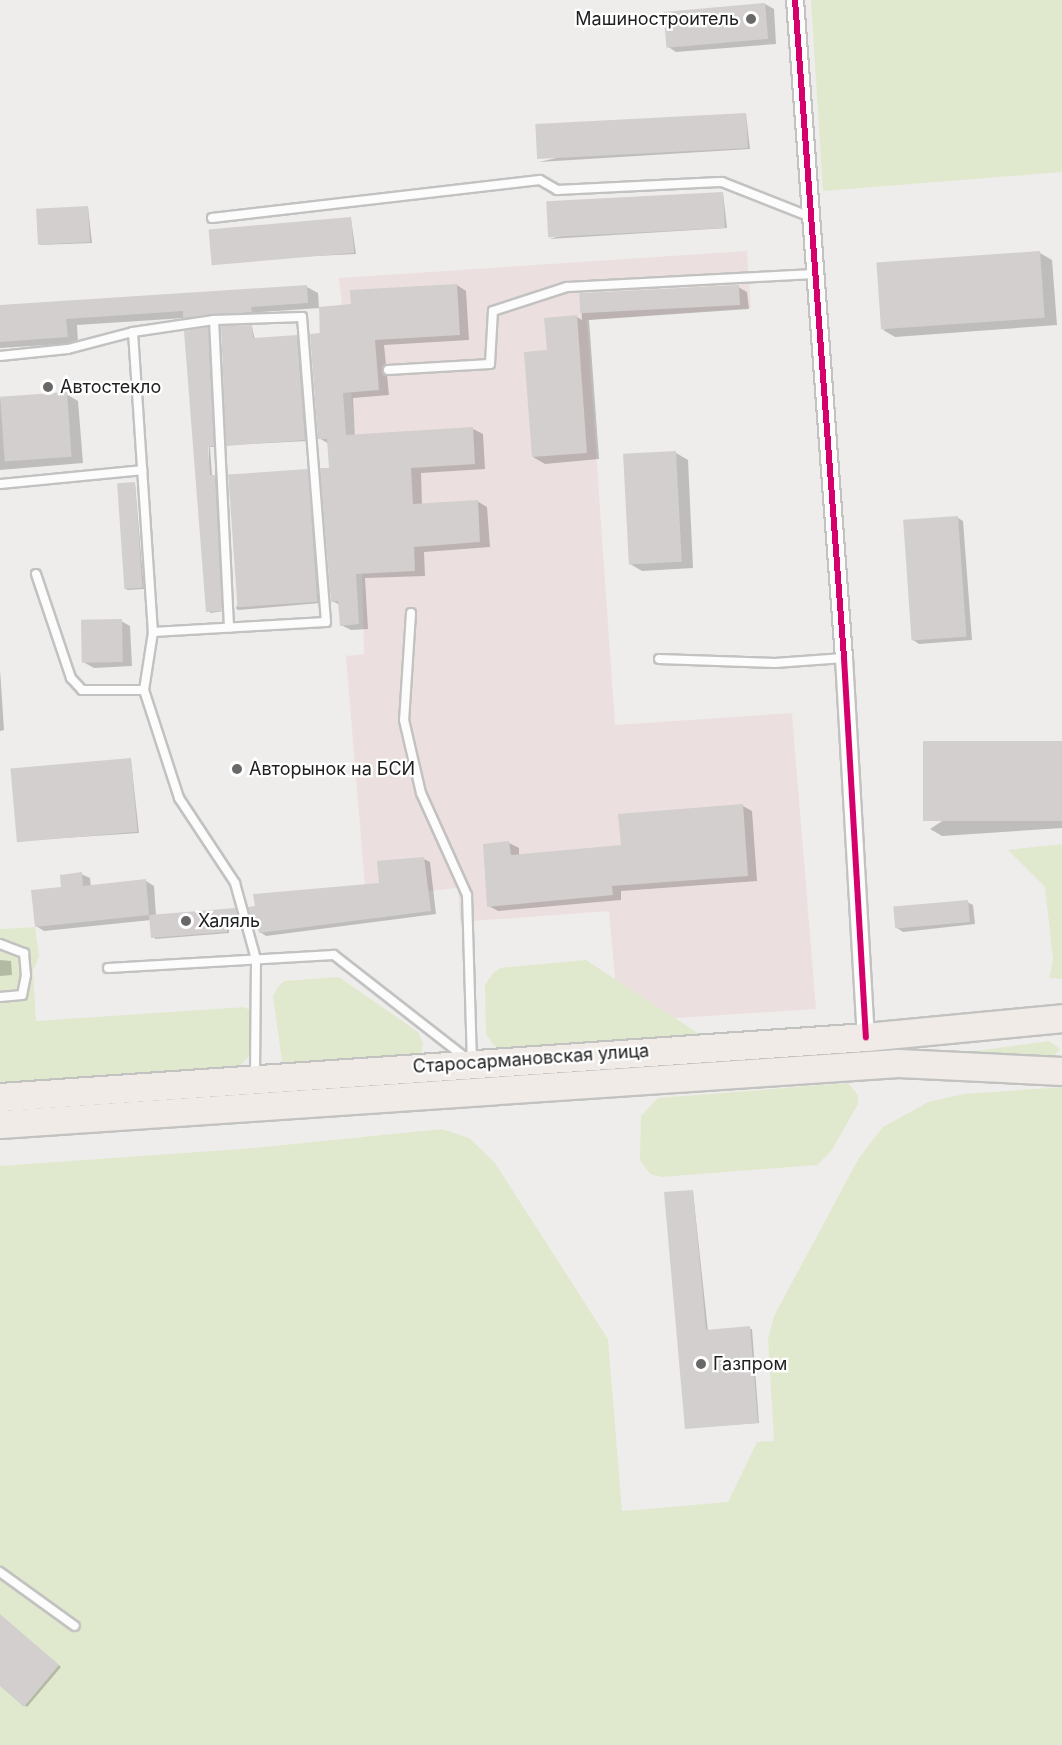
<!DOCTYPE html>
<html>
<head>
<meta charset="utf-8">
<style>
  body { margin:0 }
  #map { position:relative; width:1062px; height:1745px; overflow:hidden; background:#efedeb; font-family:Inter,sans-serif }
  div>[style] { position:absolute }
  .commercial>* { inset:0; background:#ecdfdf }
  .grass>* { inset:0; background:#e0e9cd }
  .shadow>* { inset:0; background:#0003 }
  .building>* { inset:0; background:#d2cfce; transform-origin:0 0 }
  .roads { filter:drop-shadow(2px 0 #c2c2c1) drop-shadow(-2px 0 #c2c2c1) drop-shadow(0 2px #c2c2c1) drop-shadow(0 -2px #c2c2c1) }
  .service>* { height:8px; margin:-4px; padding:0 4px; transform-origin:4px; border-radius:4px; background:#fdfcfc }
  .minor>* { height:16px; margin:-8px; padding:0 8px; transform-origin:8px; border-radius:8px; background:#fdfcfc }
  .primary>* { height:27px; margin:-13.5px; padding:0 13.5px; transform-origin:13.5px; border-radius:13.5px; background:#f1ebe8 }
  .cycleway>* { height:6px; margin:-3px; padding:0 3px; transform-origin:3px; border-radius:3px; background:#d6006c }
  .dots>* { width:16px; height:16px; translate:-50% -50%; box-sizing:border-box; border:3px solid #fff; border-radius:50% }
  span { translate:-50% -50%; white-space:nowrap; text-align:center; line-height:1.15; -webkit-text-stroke:4.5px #fff; paint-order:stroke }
  .poi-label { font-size:18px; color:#212121 }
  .right { translate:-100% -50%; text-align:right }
  .left { translate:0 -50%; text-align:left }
  .street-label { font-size:18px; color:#212121 }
</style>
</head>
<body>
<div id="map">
  <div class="commercial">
    <i style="clip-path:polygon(747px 251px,751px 308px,587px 320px,615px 725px,792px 713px,816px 1009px,661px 1019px,616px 989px,609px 911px,460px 922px,458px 888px,366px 898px,346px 656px,364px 654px,360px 477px,339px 278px)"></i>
  </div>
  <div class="grass">
    <i style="clip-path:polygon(811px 0,1062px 0,1062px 172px,823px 191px)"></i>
    <i style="clip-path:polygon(1062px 844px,1062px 979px,1049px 978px,1053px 960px,1045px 887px,1008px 850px)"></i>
    <i style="clip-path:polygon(35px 927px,39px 956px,33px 971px,36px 1021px,245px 1007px,250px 1011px,251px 1054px,232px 1074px,0 1088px,0 929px)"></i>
    <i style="clip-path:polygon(586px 960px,701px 1035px,502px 1049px,494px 1046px,486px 1034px,485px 985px,493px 973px,500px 968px)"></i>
    <i style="clip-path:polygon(339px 977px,418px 1032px,423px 1044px,421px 1055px,290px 1068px,282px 1061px,273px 996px,278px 987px,284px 981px)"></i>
    <i style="clip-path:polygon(1049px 1041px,1060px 1049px,1051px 1060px,917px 1059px)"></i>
    <i style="clip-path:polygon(848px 1083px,858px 1095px,858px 1104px,832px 1150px,817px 1165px,661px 1177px,650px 1174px,640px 1160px,641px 1116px,658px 1098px)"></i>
    <i style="clip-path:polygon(1062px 1087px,1062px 1745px,0 1745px,0 1166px,254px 1148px,442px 1129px,469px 1138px,495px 1163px,608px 1339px,622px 1511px,728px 1502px,757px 1442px,774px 1441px,768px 1339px,774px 1316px,859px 1158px,883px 1127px,928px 1102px,964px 1094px)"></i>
  </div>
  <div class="shadow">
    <i style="clip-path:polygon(765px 4px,774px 9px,776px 44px,676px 52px,667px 46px)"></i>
    <i style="clip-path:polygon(746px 114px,750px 149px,539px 162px)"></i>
    <i style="clip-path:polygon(723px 193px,727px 228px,549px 239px)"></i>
    <i style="clip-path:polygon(88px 207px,92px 243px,40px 245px)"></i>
    <i style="clip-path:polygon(351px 219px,356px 254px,212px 261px)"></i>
    <i style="clip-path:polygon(1040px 253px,1052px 260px,1057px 325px,895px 337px,883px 330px)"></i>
    <i style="clip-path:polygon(457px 285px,466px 291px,469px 340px,384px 345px,389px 395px,353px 398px,355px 436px,473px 429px,483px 434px,485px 469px,421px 473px,422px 505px,477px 501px,487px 507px,490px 547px,424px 552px,425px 576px,365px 578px,368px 629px,351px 630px,341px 625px,340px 605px,332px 601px,329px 444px,319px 438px,320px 308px,262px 312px,262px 318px,196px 324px,185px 318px,77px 325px,78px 343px,0 348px,0 307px,307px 287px,318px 293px,319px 308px,353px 306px)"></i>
    <i style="clip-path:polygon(738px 287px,747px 292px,749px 309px,589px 320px,599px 459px,545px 464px,533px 457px,548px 352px,577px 317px,582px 320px,581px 299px)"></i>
    <i style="clip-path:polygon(252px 327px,255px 340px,299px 338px,307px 441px,228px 445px)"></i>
    <i style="clip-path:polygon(208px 329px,216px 447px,210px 447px,212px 476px,217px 478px,224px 611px,210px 613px)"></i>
    <i style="clip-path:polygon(66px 394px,78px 401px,83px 463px,0 470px,0 399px)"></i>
    <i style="clip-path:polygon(676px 453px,688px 460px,693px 568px,642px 571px,630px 564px)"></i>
    <i style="clip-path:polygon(307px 471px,320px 603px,238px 610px,236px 608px)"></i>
    <i style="clip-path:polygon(135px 484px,144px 589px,128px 590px,125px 589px)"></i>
    <i style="clip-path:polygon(958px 518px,963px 521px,972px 640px,919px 644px,913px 640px)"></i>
    <i style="clip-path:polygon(121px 621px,130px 626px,132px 666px,94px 668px,85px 663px)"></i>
    <i style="clip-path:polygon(0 669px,4px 730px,0 731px)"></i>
    <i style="clip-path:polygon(1062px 742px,1062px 828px,942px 836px,930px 829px)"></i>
    <i style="clip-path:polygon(131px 760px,139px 833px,18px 841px)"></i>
    <i style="clip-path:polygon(743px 806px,752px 811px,757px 881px,621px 891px,621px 900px,498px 911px,489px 906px,509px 843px,519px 848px,519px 856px,622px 846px)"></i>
    <i style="clip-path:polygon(424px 859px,430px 862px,436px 914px,266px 936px,260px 932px,250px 908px,381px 885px)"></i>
    <i style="clip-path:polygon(81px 874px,90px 878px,91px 887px,146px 881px,154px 886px,156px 916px,235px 909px,241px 925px,229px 926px,229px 933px,155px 939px,151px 920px,44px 931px,36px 926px,63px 889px)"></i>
    <i style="clip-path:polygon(967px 902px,973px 905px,975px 924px,903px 932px,897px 928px)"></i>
    <i style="clip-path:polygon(0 960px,11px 961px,12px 975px,0 976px)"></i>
    <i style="clip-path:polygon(693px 1192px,708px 1331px,752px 1329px,759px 1423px,686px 1428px)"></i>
    <i style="clip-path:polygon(0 1615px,61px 1667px,27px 1707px,0 1684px)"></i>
  </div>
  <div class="building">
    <i style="left:765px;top:3px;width:36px;height:102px;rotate:85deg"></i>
    <i style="left:746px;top:113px;width:35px;height:211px;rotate:87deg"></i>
    <i style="left:723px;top:192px;width:36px;height:177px;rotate:87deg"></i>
    <i style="left:88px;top:206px;width:36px;height:52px;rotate:87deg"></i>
    <i style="left:351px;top:217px;width:36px;height:143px;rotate:85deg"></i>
    <i style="left:1040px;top:251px;width:67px;height:164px;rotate:86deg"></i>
    <i style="clip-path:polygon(457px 284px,460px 335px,375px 340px,379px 390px,343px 393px,346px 435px,473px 427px,475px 464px,411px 468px,413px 504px,478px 500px,480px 542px,414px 547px,415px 571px,356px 574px,359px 624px,340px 626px,338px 601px,331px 602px,320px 468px,329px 468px,327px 439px,318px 439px,310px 334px,320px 333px,319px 307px,351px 304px,350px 290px)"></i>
    <i style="clip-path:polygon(307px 285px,308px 303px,251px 307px,252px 312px,183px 318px,183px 311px,66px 319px,68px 337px,0 342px,0 305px)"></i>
    <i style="left:739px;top:285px;width:20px;height:160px;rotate:87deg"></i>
    <i style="clip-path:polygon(577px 315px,587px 453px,532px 457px,524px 352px,547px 350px,544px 318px)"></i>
    <i style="clip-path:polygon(252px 325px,253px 338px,297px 335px,305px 440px,226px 446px,221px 326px)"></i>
    <i style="clip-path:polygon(208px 327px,214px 446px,208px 447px,210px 475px,215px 475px,222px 611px,206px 612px,184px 331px)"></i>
    <i style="left:67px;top:392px;width:65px;height:67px;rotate:86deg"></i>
    <i style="left:676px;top:451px;width:111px;height:53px;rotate:87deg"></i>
    <i style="left:308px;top:469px;width:133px;height:80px;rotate:86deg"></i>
    <i style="left:135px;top:482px;width:106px;height:18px;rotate:86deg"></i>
    <i style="left:958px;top:516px;width:121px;height:55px;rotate:86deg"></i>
    <i style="left:122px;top:619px;width:43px;height:41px;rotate:89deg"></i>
    <i style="left:1062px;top:741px;width:80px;height:139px;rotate:90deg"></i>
    <i style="left:131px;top:758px;width:74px;height:121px;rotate:85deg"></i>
    <i style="clip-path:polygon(743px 804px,748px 876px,612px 886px,613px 895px,487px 907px,483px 844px,509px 841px,511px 855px,621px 845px,618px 814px)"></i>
    <i style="clip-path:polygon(424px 857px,431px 911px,259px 933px,257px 922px,253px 923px,248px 907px,255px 906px,253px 894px,379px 883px,377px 861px)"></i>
    <i style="clip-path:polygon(82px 872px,83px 886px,146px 879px,149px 915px,35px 927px,31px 890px,61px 887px,60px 875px)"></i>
    <i style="left:968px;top:900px;width:22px;height:75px;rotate:85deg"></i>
    <i style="clip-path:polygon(235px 908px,240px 924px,227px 925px,227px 932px,151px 938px,149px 915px)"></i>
    <i style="clip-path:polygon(693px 1190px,706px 1330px,750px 1326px,758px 1423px,685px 1429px,664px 1192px)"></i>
    <i style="clip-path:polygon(0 1614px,59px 1665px,24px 1707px,0 1686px)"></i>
  </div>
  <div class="roads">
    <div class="service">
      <i style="left:212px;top:218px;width:330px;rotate:-6.6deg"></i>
      <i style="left:540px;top:180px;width:20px;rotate:30deg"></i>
      <i style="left:557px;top:190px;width:165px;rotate:-2.8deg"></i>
      <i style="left:722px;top:182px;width:96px;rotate:21.5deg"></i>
      <i style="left:214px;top:320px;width:308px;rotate:87.2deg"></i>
      <i style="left:0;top:356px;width:68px;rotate:-5.9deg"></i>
      <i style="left:68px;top:349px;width:67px;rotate:-14.7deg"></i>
      <i style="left:133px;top:332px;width:301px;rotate:86.2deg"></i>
      <i style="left:153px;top:632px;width:173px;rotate:-3.3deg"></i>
      <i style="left:326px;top:622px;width:306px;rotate:-94.5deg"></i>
      <i style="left:302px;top:317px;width:88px;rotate:178deg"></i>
      <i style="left:214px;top:320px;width:82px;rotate:171.6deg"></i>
      <i style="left:388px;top:370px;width:102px;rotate:-3.4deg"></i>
      <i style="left:490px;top:364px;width:53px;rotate:-86.8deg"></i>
      <i style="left:493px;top:311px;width:78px;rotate:-18deg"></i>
      <i style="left:567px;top:287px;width:248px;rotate:-3deg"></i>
      <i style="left:0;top:484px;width:143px;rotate:-5.6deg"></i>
      <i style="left:36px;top:574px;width:110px;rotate:71.4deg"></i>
      <i style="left:71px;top:678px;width:16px;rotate:47deg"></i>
      <i style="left:82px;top:690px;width:62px"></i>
      <i style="left:411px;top:613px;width:107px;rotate:93.7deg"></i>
      <i style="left:404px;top:720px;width:75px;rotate:76.9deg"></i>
      <i style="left:421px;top:793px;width:112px;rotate:65.7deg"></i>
      <i style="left:467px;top:895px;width:165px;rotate:88.3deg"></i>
      <i style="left:153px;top:632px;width:59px;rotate:98.8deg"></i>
      <i style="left:144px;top:690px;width:114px;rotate:72deg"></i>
      <i style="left:179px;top:798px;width:102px;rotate:56.6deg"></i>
      <i style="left:235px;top:883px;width:79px;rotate:74.6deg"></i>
      <i style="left:256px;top:959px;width:118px;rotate:90.5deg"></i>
      <i style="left:659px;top:659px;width:116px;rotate:2deg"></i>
      <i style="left:775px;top:663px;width:69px;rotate:-4.1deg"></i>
      <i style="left:0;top:944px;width:26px;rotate:21deg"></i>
      <i style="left:24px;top:953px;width:22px;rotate:85deg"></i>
      <i style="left:26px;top:975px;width:20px;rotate:101deg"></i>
      <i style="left:22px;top:995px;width:22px;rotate:175deg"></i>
      <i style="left:108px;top:968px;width:226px;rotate:-3.3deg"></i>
      <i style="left:334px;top:955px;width:169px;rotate:38deg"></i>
      <i style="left:0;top:1572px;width:92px;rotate:35.8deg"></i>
    </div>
    <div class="minor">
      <i style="left:795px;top:0;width:660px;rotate:85.74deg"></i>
      <i style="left:844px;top:658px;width:380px;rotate:86.7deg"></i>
    </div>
    <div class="primary">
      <i style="left:0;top:1097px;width:868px;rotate:-3.96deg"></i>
      <i style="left:866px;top:1037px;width:197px;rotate:-5.5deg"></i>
      <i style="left:0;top:1124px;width:900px;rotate:-3.89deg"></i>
      <i style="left:898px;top:1063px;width:164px;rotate:2.8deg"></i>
    </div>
  </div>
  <div class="cycleway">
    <i style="left:795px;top:0;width:660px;rotate:85.74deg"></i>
    <i style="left:844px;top:658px;width:380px;rotate:86.7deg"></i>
  </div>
  <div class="dots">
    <i style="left:751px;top:19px;background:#696868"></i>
    <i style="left:48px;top:387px;background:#696868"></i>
    <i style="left:237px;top:769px;background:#696868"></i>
    <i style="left:186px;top:921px;background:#696868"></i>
    <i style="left:701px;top:1364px;background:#696868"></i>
  </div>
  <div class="poi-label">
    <span class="right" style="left:739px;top:19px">Машиностроитель</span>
    <span class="left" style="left:60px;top:387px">Автостекло</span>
    <span class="left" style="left:249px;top:769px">Авторынок на БСИ</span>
    <span class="left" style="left:198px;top:921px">Халяль</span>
    <span class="left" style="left:713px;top:1364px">Газпром</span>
  </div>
  <div class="street-label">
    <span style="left:531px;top:1059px;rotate:-4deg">Старосармановская улица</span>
  </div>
</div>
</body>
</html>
